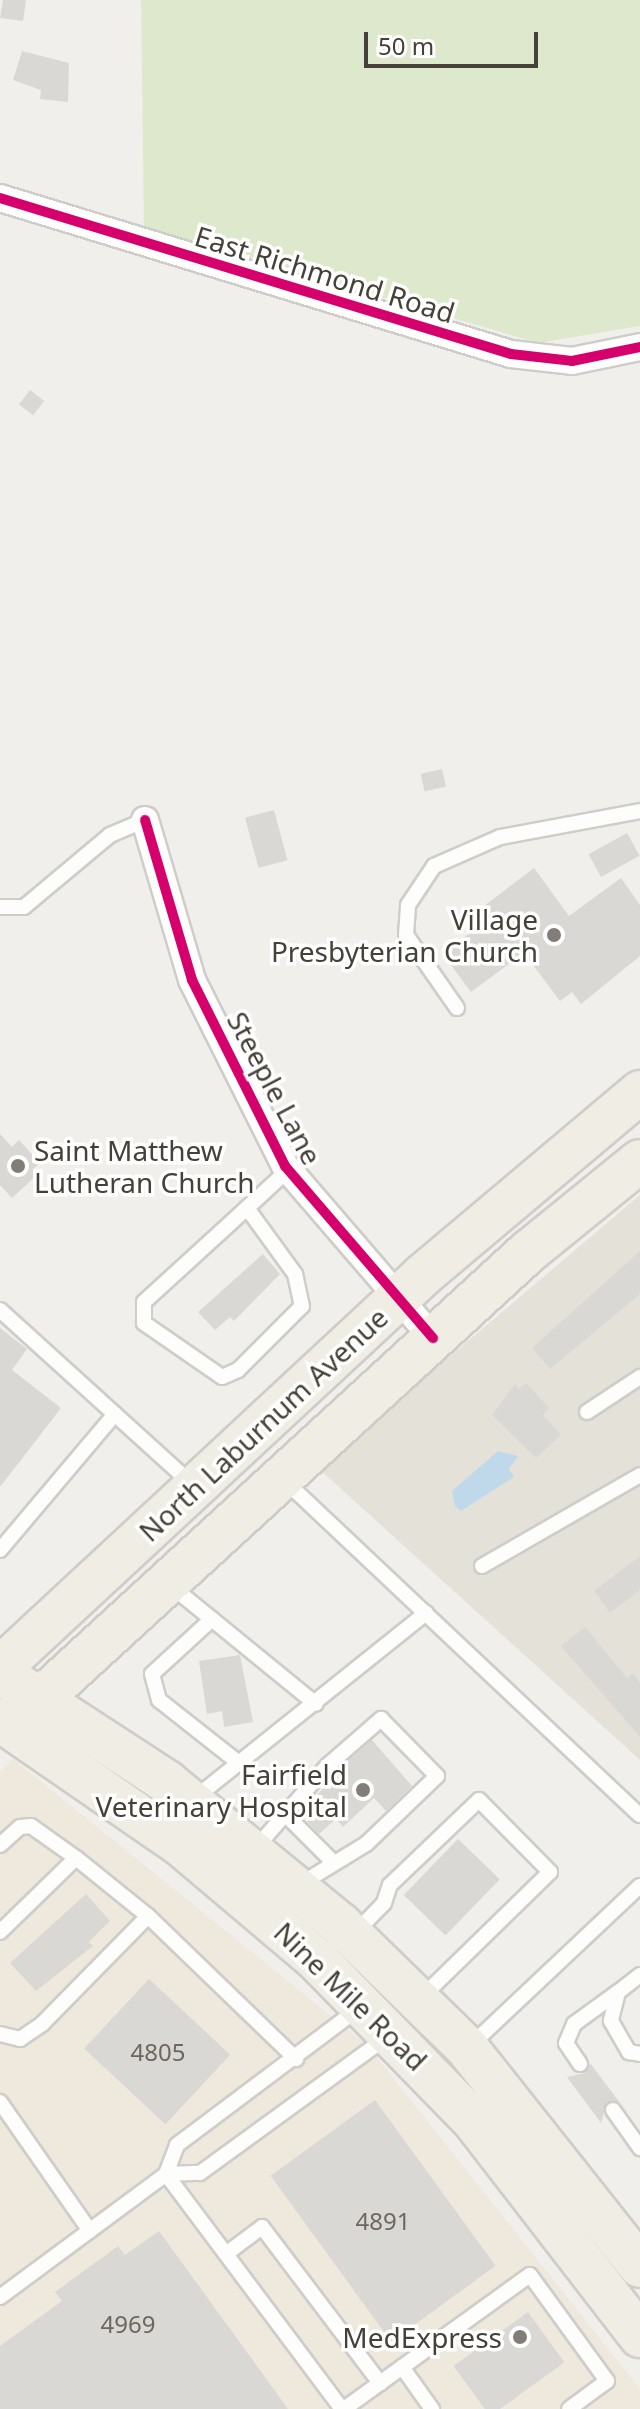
<!DOCTYPE html>
<html>
<head>
<meta charset="utf-8">
<style>
  body { margin:0 }
  #map { position:relative; width:640px; height:2409px; overflow:hidden; background:#f1efeb; font-family:"Noto Sans",sans-serif }
  div>[style] { position:absolute }
  .residential>* { inset:0; background:#e4e1d9 }
  .commercial>* { inset:0; background:#efe8dc }
  .green>* { inset:0; background:#dee8cd }
  .water>* { inset:0; background:#c0d9ea }
  .building>* { inset:0; background:#dad8d4; transform-origin:0 0 }
  .roads { filter:drop-shadow(2px 0 #cfcdc9) drop-shadow(-2px 0 #cfcdc9) drop-shadow(0 2px #cfcdc9) drop-shadow(0 -2px #cfcdc9) }
  .service>* { height:14px; margin:-7px; padding:0 7px; transform-origin:7px; border-radius:7px; background:#fdfdfc }
  .minor>* { height:26px; margin:-13px; padding:0 13px; transform-origin:13px; border-radius:13px; background:#fdfdfc }
  .primary>* { height:42px; margin:-21px; padding:0 21px; transform-origin:21px; border-radius:21px; background:#f0ede5 }
  .cycleway>* { height:10px; margin:-5px; padding:0 5px; transform-origin:5px; border-radius:5px; background:#d6006c }
  .dots>* { width:22px; height:22px; translate:-50% -50%; box-sizing:border-box; border:4px solid #fff; border-radius:50% }
  span { translate:-50% -50%; white-space:nowrap; text-align:center; line-height:1.15; -webkit-text-stroke:7px #fff; paint-order:stroke }
  .number-label { font-size:24px; color:#6c6860 }
  .number-label span { -webkit-text-stroke-width:0 }
  .street-label { font-size:28px; color:#464138 }
  .poi-label { font-size:28px; color:#464138 }
  .right { translate:-100% -50%; text-align:right }
  .left { translate:0 -50%; text-align:left }
  .scale { position:absolute; left:364px; top:32px; width:174px; height:36px; box-sizing:border-box; border:4px solid #464138; border-top:0; padding-left:10px; font-size:24px; line-height:28px; white-space:nowrap; color:#464138; -webkit-text-stroke:6px #fff; paint-order:stroke }
</style>
</head>
<body>
<div id="map">
  <div class="residential">
    <i style="clip-path:polygon(640px 1195px,640px 1760px,318px 1468px)"></i>
  </div>
  <div class="commercial">
    <i style="clip-path:polygon(13px 1759px,367px 2045px,640px 2389px,640px 2409px,0 2409px,0 1772px)"></i>
  </div>
  <div class="green">
    <i style="clip-path:polygon(141px 0,640px 0,640px 326px,538px 343px,144px 227px)"></i>
  </div>
  <div class="water">
    <i style="clip-path:polygon(498px 1451px,518px 1456px,509px 1469px,514px 1477px,461px 1511px,455px 1506px,452px 1491px)"></i>
  </div>
  <div class="building">
    <i style="clip-path:polygon(3px 0,26px 0,23px 21px,0 18px)"></i>
    <i style="clip-path:polygon(22px 51px,69px 63px,68px 102px,40px 99px,41px 90px,13px 80px)"></i>
    <i style="left:30px;top:390px;width:18px;height:18px;rotate:38deg"></i>
    <i style="left:442px;top:769px;width:18px;height:22px;rotate:77deg"></i>
    <i style="left:274px;top:810px;width:52px;height:30px;rotate:75deg"></i>
    <i style="left:627px;top:833px;width:26px;height:44px;rotate:61deg"></i>
    <i style="clip-path:polygon(534px 868px,569px 916px,621px 878px,640px 905px,640px 956px,581px 1004px,572px 992px,560px 1001px,524px 953px,471px 992px,442px 953px,480px 926px,472px 915px)"></i>
    <i style="clip-path:polygon(0 1134px,12px 1147px,19px 1140px,40px 1163px,33px 1169px,38px 1174px,12px 1198px,0 1185px)"></i>
    <i style="clip-path:polygon(640px 1251px,640px 1294px,550px 1369px,532px 1348px)"></i>
    <i style="clip-path:polygon(263px 1254px,280px 1274px,234px 1321px,230px 1317px,215px 1330px,198px 1312px)"></i>
    <i style="clip-path:polygon(0 1328px,27px 1349px,12px 1370px,61px 1408px,0 1487px)"></i>
    <i style="clip-path:polygon(526px 1383px,549px 1408px,543px 1415px,561px 1435px,536px 1458px,492px 1415px,515px 1384px,519px 1389px)"></i>
    <i style="clip-path:polygon(640px 1556px,640px 1590px,610px 1613px,594px 1591px)"></i>
    <i style="clip-path:polygon(585px 1627px,627px 1678px,633px 1673px,640px 1683px,640px 1737px,561px 1646px)"></i>
    <i style="clip-path:polygon(240px 1655px,253px 1722px,224px 1727px,222px 1711px,207px 1714px,199px 1661px)"></i>
    <i style="clip-path:polygon(372px 1740px,412px 1786px,386px 1811px,374px 1798px,343px 1827px,336px 1819px,319px 1834px,302px 1816px,334px 1773px)"></i>
    <i style="left:458px;top:1839px;width:58px;height:78px;rotate:44deg"></i>
    <i style="clip-path:polygon(86px 1894px,110px 1921px,89px 1942px,93px 1946px,36px 1991px,10px 1963px)"></i>
    <i style="left:149px;top:1979px;width:111px;height:95px;rotate:43deg"></i>
    <i style="clip-path:polygon(590px 2063px,620px 2103px,607px 2102px,601px 2123px,567px 2077px,585px 2073px)"></i>
    <i style="left:375px;top:2100px;width:205px;height:129px;rotate:54deg"></i>
    <i style="clip-path:polygon(159px 2231px,288px 2409px,0 2409px,0 2346px,62px 2301px,55px 2292px,118px 2246px,125px 2255px)"></i>
    <i style="left:528px;top:2312px;width:62px;height:92px;rotate:54deg"></i>
  </div>
  <div class="roads">
    <div class="service">
      <i style="left:0;top:907px;width:24px"></i>
      <i style="left:24px;top:907px;width:112px;rotate:-39.9deg"></i>
      <i style="left:110px;top:835px;width:38px;rotate:-23deg"></i>
      <i style="left:457px;top:1008px;width:89px;rotate:-124.9deg"></i>
      <i style="left:406px;top:935px;width:30px;rotate:-86deg"></i>
      <i style="left:408px;top:905px;width:47px;rotate:-56.3deg"></i>
      <i style="left:434px;top:866px;width:72px;rotate:-23.7deg"></i>
      <i style="left:500px;top:837px;width:142px;rotate:-10.5deg"></i>
      <i style="left:247px;top:1208px;width:82px;rotate:54deg"></i>
      <i style="left:295px;top:1274px;width:33px;rotate:78deg"></i>
      <i style="left:302px;top:1306px;width:91px;rotate:135deg"></i>
      <i style="left:238px;top:1370px;width:17px;rotate:156deg"></i>
      <i style="left:222px;top:1377px;width:95px;rotate:-145.3deg"></i>
      <i style="left:144px;top:1323px;width:21px;rotate:-90deg"></i>
      <i style="left:144px;top:1302px;width:139px;rotate:-42.4deg"></i>
      <i style="left:247px;top:1208px;width:56px;rotate:-42.8deg"></i>
      <i style="left:0;top:1310px;width:259px;rotate:42.2deg"></i>
      <i style="left:587px;top:1412px;width:64px;rotate:-33.4deg"></i>
      <i style="left:285px;top:1481px;width:487px;rotate:43.3deg"></i>
      <i style="left:0;top:1550px;width:178px;rotate:-49.8deg"></i>
      <i style="left:482px;top:1566px;width:182px;rotate:-29.9deg"></i>
      <i style="left:170px;top:1585px;width:188px;rotate:39.2deg"></i>
      <i style="left:212px;top:1619px;width:81px;rotate:137.5deg"></i>
      <i style="left:152px;top:1674px;width:27px;rotate:75deg"></i>
      <i style="left:159px;top:1700px;width:103px;rotate:38.3deg"></i>
      <i style="left:195px;top:1798px;width:296px;rotate:-38.7deg"></i>
      <i style="left:286px;top:1815px;width:65px;rotate:45deg"></i>
      <i style="left:0;top:1845px;width:27px;rotate:-42deg"></i>
      <i style="left:20px;top:1827px;width:11px;rotate:-5deg"></i>
      <i style="left:31px;top:1826px;width:55px;rotate:35.4deg"></i>
      <i style="left:76px;top:1858px;width:92px;rotate:38.9deg"></i>
      <i style="left:148px;top:1916px;width:206px;rotate:44deg"></i>
      <i style="left:254px;top:1850px;width:111px;rotate:-49deg"></i>
      <i style="left:327px;top:1766px;width:72px;rotate:-41deg"></i>
      <i style="left:381px;top:1719px;width:80px;rotate:45.5deg"></i>
      <i style="left:437px;top:1776px;width:98px;rotate:136.2deg"></i>
      <i style="left:366px;top:1844px;width:79px;rotate:148.5deg"></i>
      <i style="left:0;top:1932px;width:106px;rotate:-44.2deg"></i>
      <i style="left:355px;top:1933px;width:42px;rotate:-46deg"></i>
      <i style="left:384px;top:1903px;width:19px;rotate:-72deg"></i>
      <i style="left:390px;top:1885px;width:123px;rotate:-43.7deg"></i>
      <i style="left:479px;top:1800px;width:101px;rotate:45.4deg"></i>
      <i style="left:550px;top:1872px;width:179px;rotate:135.7deg"></i>
      <i style="left:640px;top:1975px;width:28px;rotate:142deg"></i>
      <i style="left:618px;top:1992px;width:30px;rotate:104deg"></i>
      <i style="left:611px;top:2021px;width:36px;rotate:60deg"></i>
      <i style="left:629px;top:2052px;width:11px;rotate:10deg"></i>
      <i style="left:0;top:2034px;width:21px;rotate:14deg"></i>
      <i style="left:20px;top:2039px;width:27px;rotate:-34deg"></i>
      <i style="left:42px;top:2024px;width:151px;rotate:-45.5deg"></i>
      <i style="left:471px;top:2045px;width:232px;rotate:-43.3deg"></i>
      <i style="left:580px;top:2064px;width:25px;rotate:-124deg"></i>
      <i style="left:566px;top:2043px;width:21px;rotate:-67deg"></i>
      <i style="left:574px;top:2024px;width:54px;rotate:-36deg"></i>
      <i style="left:0;top:2102px;width:157px;rotate:55.1deg"></i>
      <i style="left:613px;top:2110px;width:47px;rotate:54.6deg"></i>
      <i style="left:166px;top:2174px;width:294px;rotate:53.2deg"></i>
      <i style="left:166px;top:2174px;width:34px;rotate:-2deg"></i>
      <i style="left:200px;top:2173px;width:230px;rotate:-36deg"></i>
      <i style="left:226px;top:2254px;width:45px;rotate:-36.9deg"></i>
      <i style="left:262px;top:2227px;width:196px;rotate:52.9deg"></i>
      <i style="left:0;top:2297px;width:207px;rotate:-36.5deg"></i>
      <i style="left:166px;top:2174px;width:31px;rotate:-69deg"></i>
      <i style="left:177px;top:2145px;width:230px;rotate:-36.9deg"></i>
      <i style="left:402px;top:2367px;width:52px;rotate:54.5deg"></i>
      <i style="left:344px;top:2409px;width:229px;rotate:-35.8deg"></i>
      <i style="left:530px;top:2275px;width:131px;rotate:54deg"></i>
      <i style="left:607px;top:2381px;width:47px;rotate:143.6deg"></i>
    </div>
    <div class="minor">
      <i style="left:0;top:198px;width:534px;rotate:16.98deg"></i>
      <i style="left:511px;top:354px;width:61px;rotate:6.5deg"></i>
      <i style="left:572px;top:361px;width:69px;rotate:-11.6deg"></i>
      <i style="left:145px;top:820px;width:167px;rotate:73.6deg"></i>
      <i style="left:192px;top:980px;width:208px;rotate:63.4deg"></i>
      <i style="left:285px;top:1166px;width:227px;rotate:49.3deg"></i>
    </div>
    <div class="primary">
      <i style="left:0;top:1668px;width:577px;rotate:-42.89deg"></i>
      <i style="left:423px;top:1275px;width:284px;rotate:-40.1deg"></i>
      <i style="left:0;top:1673px;width:199px;rotate:33.1deg"></i>
      <i style="left:167px;top:1782px;width:224px;rotate:39.4deg"></i>
      <i style="left:340px;top:1924px;width:177px;rotate:44.3deg"></i>
      <i style="left:467px;top:2048px;width:278px;rotate:51.6deg"></i>
      <i style="left:22px;top:1716px;width:687px;rotate:-42.52deg"></i>
      <i style="left:528px;top:1252px;width:144px;rotate:-39.1deg"></i>
      <i style="left:0;top:1720px;width:220px;rotate:34.6deg"></i>
      <i style="left:181px;top:1845px;width:178px;rotate:40.2deg"></i>
      <i style="left:317px;top:1960px;width:225px;rotate:45.7deg"></i>
      <i style="left:474px;top:2121px;width:272px;rotate:52.3deg"></i>
    </div>
  </div>
  <div class="cycleway">
    <i style="left:0;top:198px;width:534px;rotate:16.98deg"></i>
    <i style="left:511px;top:354px;width:61px;rotate:6.5deg"></i>
    <i style="left:572px;top:361px;width:69px;rotate:-11.6deg"></i>
    <i style="left:145px;top:820px;width:167px;rotate:73.6deg"></i>
    <i style="left:192px;top:980px;width:208px;rotate:63.4deg"></i>
    <i style="left:285px;top:1166px;width:227px;rotate:49.3deg"></i>
  </div>
  <div class="dots">
    <i style="left:554px;top:935px;background:#827e77"></i>
    <i style="left:18px;top:1166px;background:#827e77"></i>
    <i style="left:363px;top:1790px;background:#827e77"></i>
    <i style="left:520px;top:2337px;background:#827e77"></i>
  </div>
  <div class="number-label">
    <span style="left:158px;top:2052px">4805</span>
    <span style="left:383px;top:2221px">4891</span>
    <span style="left:128px;top:2324px">4969</span>
  </div>
  <div class="street-label">
    <span style="left:325px;top:274px;rotate:17deg">East Richmond Road</span>
    <span style="left:275px;top:1088px;rotate:62deg">Steeple Lane</span>
    <span style="left:263px;top:1424px;rotate:-43deg">North Laburnum Avenue</span>
    <span style="left:351px;top:1996px;rotate:44deg">Nine Mile Road</span>
  </div>
  <div class="poi-label">
    <span class="right" style="left:538px;top:935px">Village<br>Presbyterian Church</span>
    <span class="left" style="left:34px;top:1166px">Saint Matthew<br>Lutheran Church</span>
    <span class="right" style="left:347px;top:1790px">Fairfield<br>Veterinary Hospital</span>
    <span class="right" style="left:502px;top:2337px">MedExpress</span>
  </div>
  <div class="scale">50 m</div>
</div>
</body>
</html>
